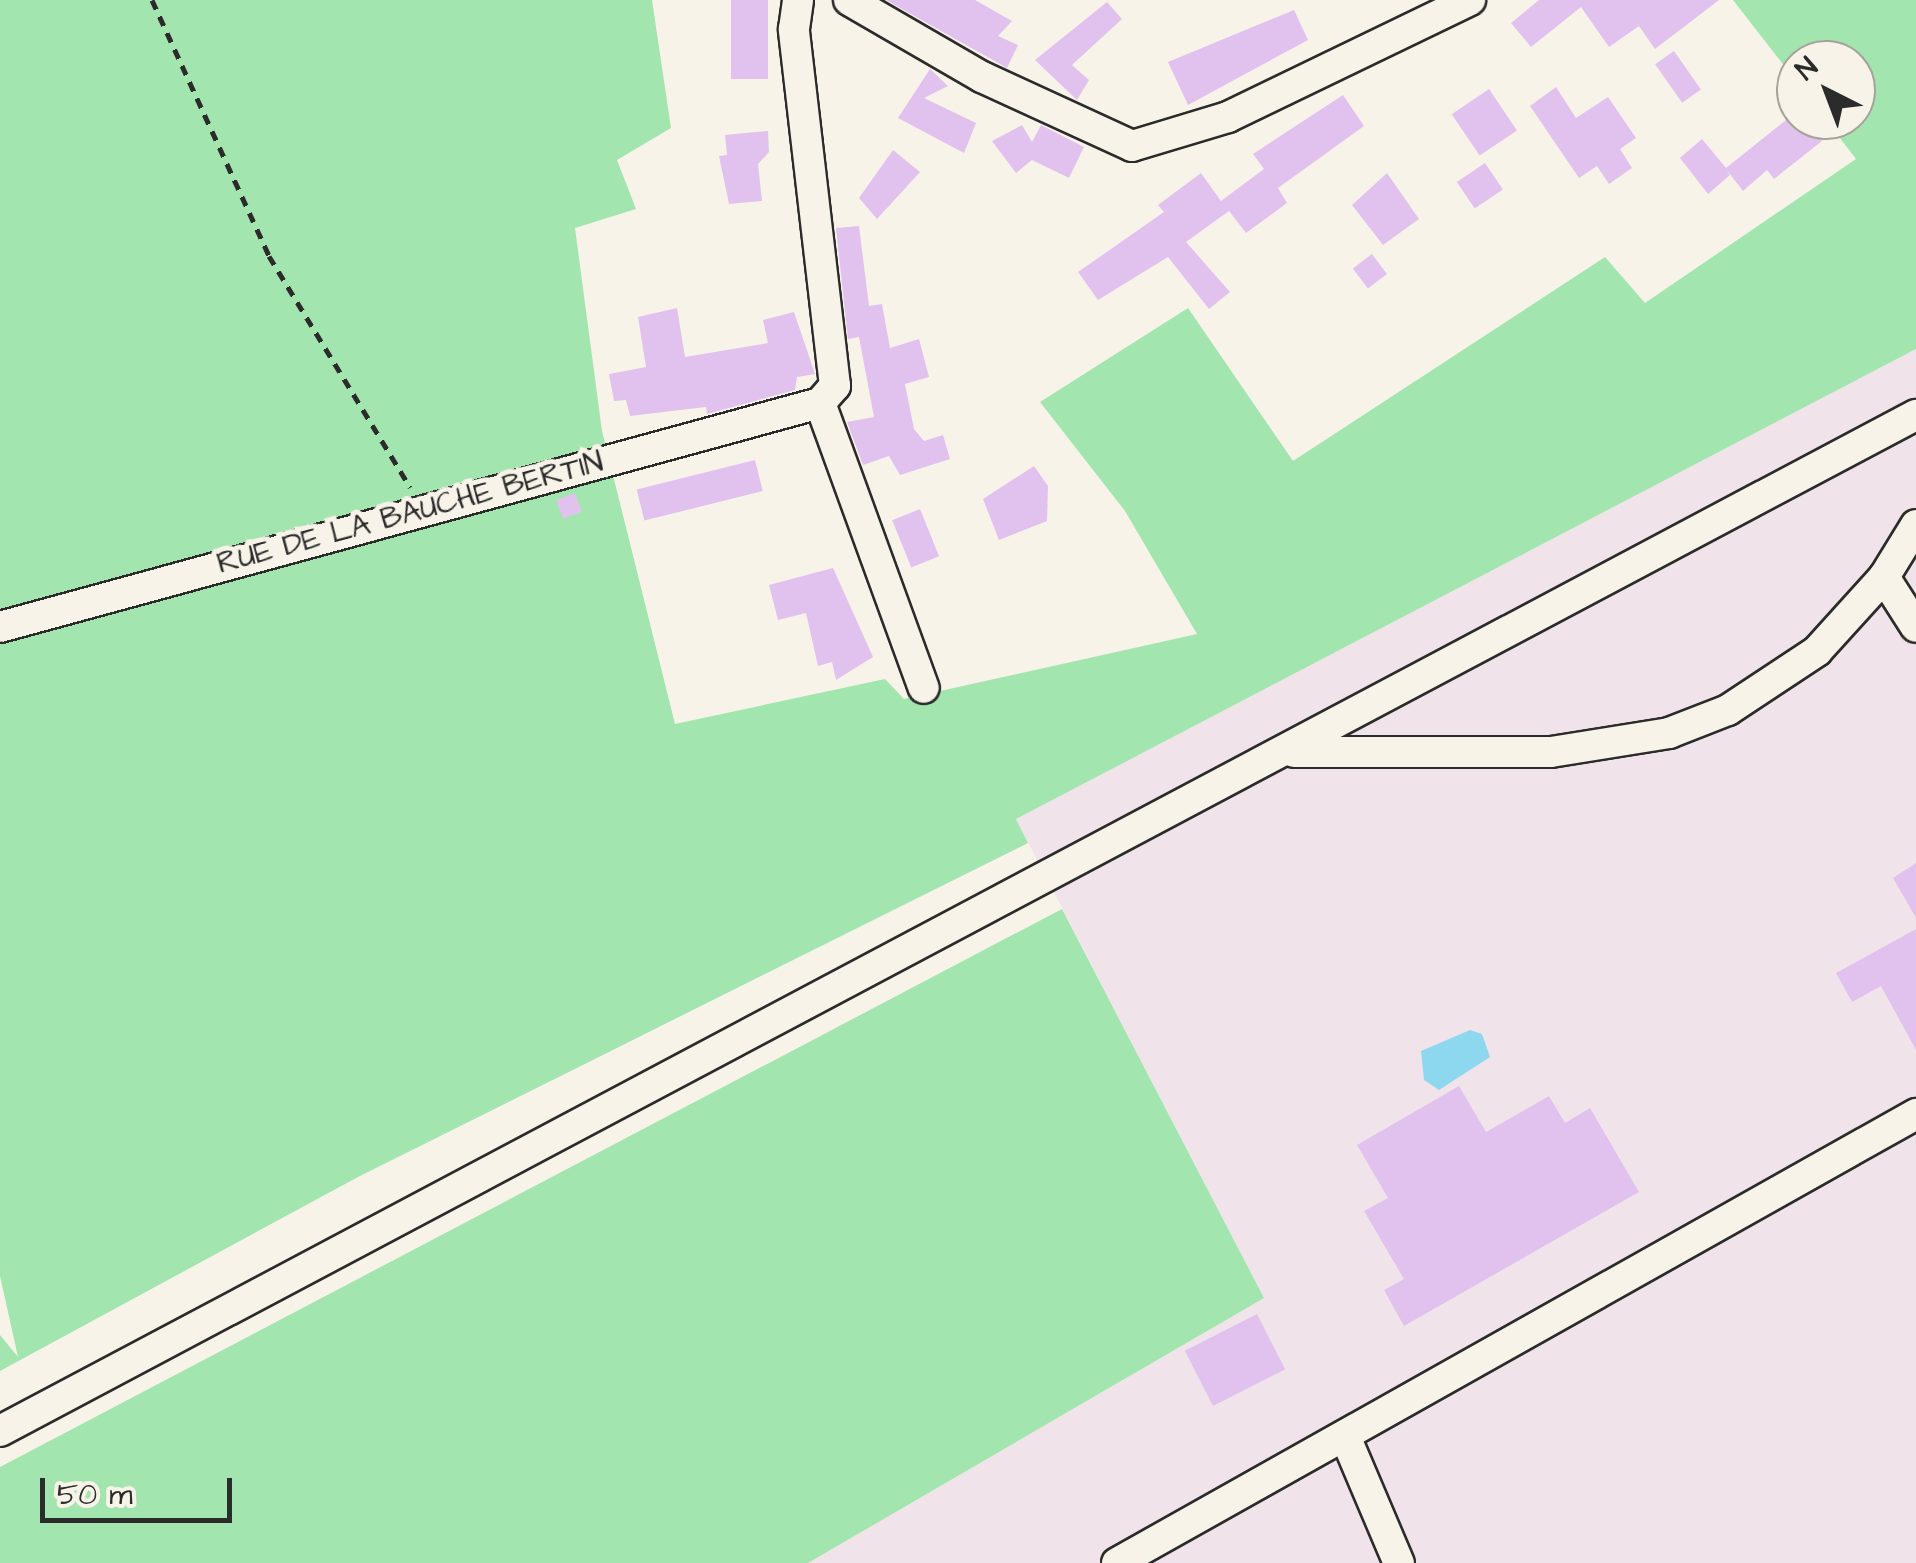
<!DOCTYPE html>
<html>
<head>
<meta charset="utf-8">
<style>
  body { margin:0 }
  #map { position:relative; width:1916px; height:1563px; overflow:hidden; background:#f7f3e8; font-family:"Architects Daughter",sans-serif }
  div>[style] { position:absolute }
  .built>* { inset:0; background:#f0e4ea }
  .green>* { inset:0; background:#a3e5af }
  .water>* { inset:0; background:#8ed8ef }
  .building>* { inset:0; background:#e1c2ef; transform-origin:0 0 }
  .path>* { height:5px; margin-top:-2.5px; transform-origin:0; background:repeating-linear-gradient(90deg,#2b2b2b 0 10px,transparent 0 18px) }
  .roads { filter:drop-shadow(2px 0 #2b2b2b) drop-shadow(-2px 0 #2b2b2b) drop-shadow(0 2px #2b2b2b) drop-shadow(0 -2px #2b2b2b) }
  .minor>* { height:30px; margin:-15px; padding:0 15px; transform-origin:15px; border-radius:15px; background:#f7f3e8 }
  span { translate:-50% -50%; white-space:nowrap; text-align:center; line-height:1.15; -webkit-text-stroke:10px #f7f3e8; paint-order:stroke }
  .street-label { font-size:30px; color:#2b2b2b }
  .north { position:absolute; left:1776px; top:40px; width:100px; height:100px; box-sizing:border-box; background:#f7f3e8; border:2px solid #a5a39c; border-radius:50%; rotate:318deg; font-size:28px; font-weight:700; line-height:40px; text-align:center; color:#2b2b2b }
  .north::after { content:''; display:block; margin:auto; width:35px; height:45px; background:#2b2b2b; clip-path:polygon(50% 0,100% 100%,50% 72%,0 100%) }
  .scale { position:absolute; left:40px; top:1478px; width:192px; height:45px; box-sizing:border-box; border:5px solid #2b2b2b; border-top:0; padding-left:12px; font-size:30px; line-height:35px; white-space:nowrap; color:#2b2b2b; -webkit-text-stroke:8px #f7f3e8; paint-order:stroke }
</style>
</head>
<body>
<div id="map">
  <div class="built">
    <i style="clip-path:polygon(1916px 349px,1916px 1563px,808px 1563px,1264px 1298px,1016px 819px)"></i>
  </div>
  <div class="green">
    <i style="clip-path:polygon(0 0,652px 0,671px 128px,617px 160px,636px 209px,575px 228px,602px 431px,675px 724px,885px 679px,904px 699px,1197px 634px,1125px 511px,1040px 402px,1188px 308px,1293px 461px,1605px 257px,1645px 303px,1856px 159px,1826px 120px,1856px 120px,1856px 60px,1796px 60px,1796px 81px,1733px 0,1916px 0,1916px 349px,1016px 819px,1028px 843px,358px 1177px,0 1371px,0 1335px,18px 1357px,0 1276px)"></i>
    <i style="clip-path:polygon(1062px 909px,1264px 1298px,808px 1563px,0 1563px,0 1467px)"></i>
  </div>
  <div class="water">
    <i style="clip-path:polygon(1470px 1030px,1482px 1034px,1490px 1057px,1439px 1090px,1424px 1080px,1421px 1051px)"></i>
  </div>
  <div class="building">
    <i style="left:731px;top:0;width:37px;height:79px"></i>
    <i style="clip-path:polygon(886px 0,975px 0,1012px 21px,998px 36px,1018px 45px,1007px 68px)"></i>
    <i style="clip-path:polygon(1539px 0,1719px 0,1655px 49px,1639px 26px,1609px 47px,1581px 7px,1531px 47px,1511px 23px)"></i>
    <i style="clip-path:polygon(1107px 2px,1122px 19px,1072px 65px,1089px 80px,1077px 100px,1035px 60px)"></i>
    <i style="clip-path:polygon(1294px 10px,1308px 40px,1188px 105px,1168px 62px)"></i>
    <i style="left:1674px;top:51px;width:47px;height:23px;rotate:55deg"></i>
    <i style="clip-path:polygon(930px 69px,948px 86px,924px 98px,976px 123px,964px 153px,898px 118px)"></i>
    <i style="clip-path:polygon(1556px 87px,1576px 118px,1608px 97px,1636px 138px,1620px 149px,1632px 168px,1609px 184px,1597px 166px,1579px 178px,1530px 106px)"></i>
    <i style="left:1489px;top:89px;width:50px;height:45px;rotate:56deg"></i>
    <i style="clip-path:polygon(1343px 95px,1364px 126px,1278px 188px,1287px 203px,1246px 233px,1229px 211px,1186px 242px,1230px 292px,1209px 309px,1168px 257px,1098px 300px,1078px 272px,1164px 212px,1158px 205px,1201px 173px,1221px 201px,1264px 169px,1253px 154px)"></i>
    <i style="clip-path:polygon(1796px 112px,1822px 141px,1774px 179px,1767px 170px,1743px 191px,1726px 169px,1730px 175px,1708px 194px,1680px 158px,1702px 139px,1726px 168px)"></i>
    <i style="clip-path:polygon(1022px 125px,1032px 142px,1041px 125px,1084px 147px,1069px 178px,1032px 160px,1016px 173px,992px 141px)"></i>
    <i style="clip-path:polygon(768px 131px,769px 152px,758px 164px,762px 201px,729px 204px,719px 156px,727px 155px,725px 135px)"></i>
    <i style="clip-path:polygon(893px 150px,920px 172px,877px 219px,859px 198px)"></i>
    <i style="left:1485px;top:163px;width:32px;height:34px;rotate:56deg"></i>
    <i style="clip-path:polygon(1387px 173px,1419px 219px,1383px 245px,1352px 205px)"></i>
    <i style="clip-path:polygon(859px 226px,869px 306px,882px 304px,890px 348px,919px 339px,929px 377px,905px 384px,914px 429px,924px 441px,943px 435px,950px 459px,900px 475px,889px 456px,863px 465px,847px 422px,874px 417px,859px 337px,848px 339px,836px 228px)"></i>
    <i style="left:1372px;top:254px;width:25px;height:24px;rotate:53deg"></i>
    <i style="clip-path:polygon(677px 308px,685px 357px,768px 343px,763px 320px,794px 312px,815px 374px,797px 377px,795px 390px,707px 414px,706px 407px,630px 416px,626px 400px,614px 401px,609px 374px,646px 367px,638px 317px)"></i>
    <i style="left:755px;top:460px;width:32px;height:122px;rotate:76deg"></i>
    <i style="clip-path:polygon(1034px 466px,1048px 486px,1047px 521px,999px 540px,983px 499px)"></i>
    <i style="left:575px;top:493px;width:20px;height:20px;rotate:70deg"></i>
    <i style="left:920px;top:509px;width:51px;height:30px;rotate:68deg"></i>
    <i style="clip-path:polygon(833px 568px,873px 657px,836px 680px,832px 662px,818px 666px,806px 613px,778px 620px,769px 585px)"></i>
    <i style="clip-path:polygon(1916px 863px,1916px 918px,1893px 878px)"></i>
    <i style="clip-path:polygon(1916px 929px,1916px 1050px,1881px 986px,1852px 1002px,1836px 973px)"></i>
    <i style="clip-path:polygon(1459px 1086px,1486px 1132px,1549px 1096px,1565px 1123px,1590px 1108px,1639px 1192px,1404px 1326px,1384px 1290px,1404px 1279px,1364px 1211px,1388px 1198px,1357px 1145px)"></i>
    <i style="left:1257px;top:1314px;width:62px;height:81px;rotate:63deg"></i>
  </div>
  <div class="path">
    <i style="left:152px;top:0;width:281px;rotate:65.4deg"></i>
    <i style="left:269px;top:256px;width:271px;rotate:58.6deg"></i>
  </div>
  <div class="roads">
    <div class="minor">
      <i style="left:849px;top:0;width:154px;rotate:30.1deg"></i>
      <i style="left:982px;top:77px;width:165px;rotate:24.7deg"></i>
      <i style="left:1132px;top:146px;width:100px;rotate:-16.8deg"></i>
      <i style="left:1228px;top:117px;width:269px;rotate:-25.8deg"></i>
      <i style="left:820px;top:403px;width:303px;rotate:70deg"></i>
      <i style="left:1884px;top:577px;width:59px;rotate:57.4deg"></i>
      <i style="left:0;top:627px;width:850px;rotate:-15.28deg"></i>
      <i style="left:820px;top:403px;width:23px;rotate:-49deg"></i>
      <i style="left:835px;top:386px;width:359px;rotate:-96.6deg"></i>
      <i style="left:794px;top:29px;width:29px;rotate:-82deg"></i>
      <i style="left:1294px;top:752px;width:257px"></i>
      <i style="left:1551px;top:752px;width:120px;rotate:-9.1deg"></i>
      <i style="left:1669px;top:733px;width:63px;rotate:-21.3deg"></i>
      <i style="left:1728px;top:710px;width:107px;rotate:-33.5deg"></i>
      <i style="left:1817px;top:651px;width:100px;rotate:-47.8deg"></i>
      <i style="left:1884px;top:577px;width:61px;rotate:-58.4deg"></i>
      <i style="left:0;top:1431px;width:2169px;rotate:-27.94deg"></i>
      <i style="left:1345px;top:1436px;width:138px;rotate:67deg"></i>
      <i style="left:1117px;top:1563px;width:917px;rotate:-29.33deg"></i>
    </div>
  </div>
  <div class="street-label">
    <span style="left:410px;top:513px;rotate:-15deg">RUE DE LA BAUCHE BERTIN</span>
  </div>
  <div class="north">N</div>
  <div class="scale">50 m</div>
</div>
</body>
</html>
